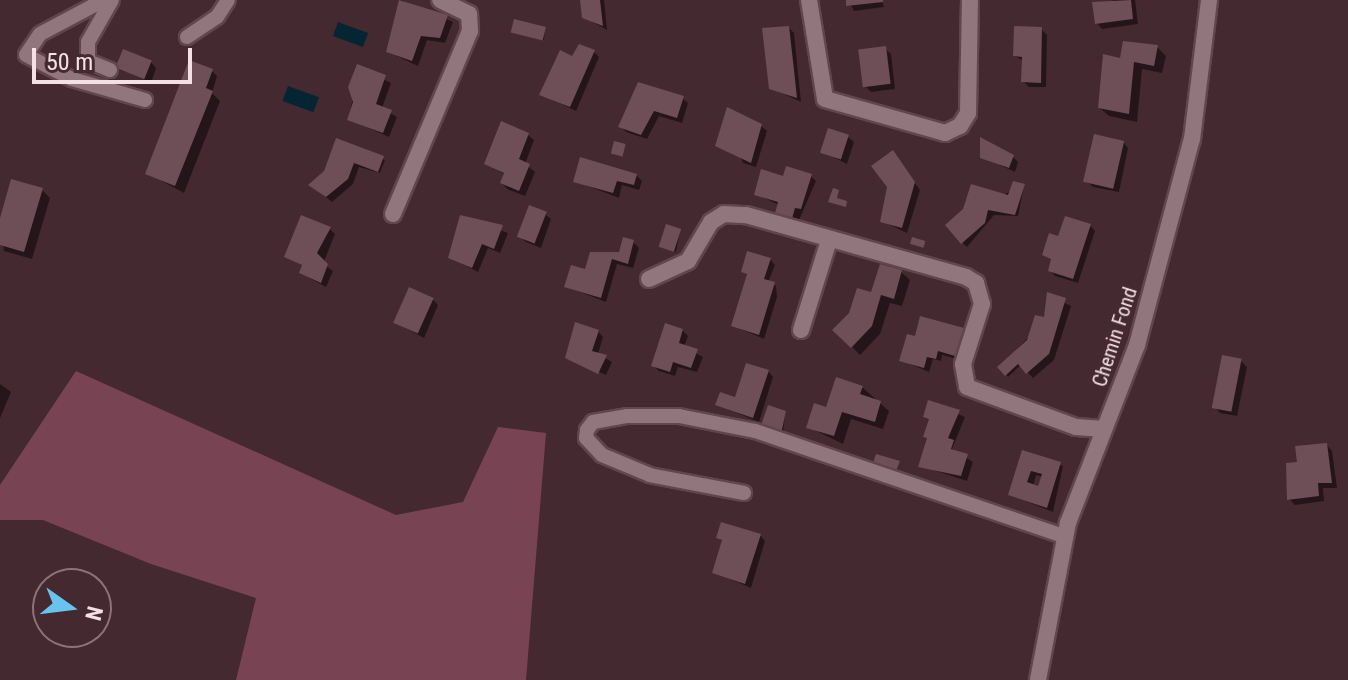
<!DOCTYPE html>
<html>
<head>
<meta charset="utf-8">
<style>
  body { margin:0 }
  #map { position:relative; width:1348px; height:680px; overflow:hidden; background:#452931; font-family:"Roboto Condensed",sans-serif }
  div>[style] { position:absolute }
  .green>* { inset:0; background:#784453 }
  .water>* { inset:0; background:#042633; transform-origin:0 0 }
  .shadow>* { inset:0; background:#0007 }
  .building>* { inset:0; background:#6e4e57; transform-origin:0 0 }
  .roads { filter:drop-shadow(2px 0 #61464e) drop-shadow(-2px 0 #61464e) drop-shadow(0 2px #61464e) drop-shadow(0 -2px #61464e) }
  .service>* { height:14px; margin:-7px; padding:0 7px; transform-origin:7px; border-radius:7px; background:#91767d }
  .minor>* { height:16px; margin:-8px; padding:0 8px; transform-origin:8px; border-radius:8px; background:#91767d }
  span { translate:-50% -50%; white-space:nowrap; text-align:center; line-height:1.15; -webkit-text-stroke:6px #452931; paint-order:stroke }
  .street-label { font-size:20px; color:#f4e1e5 }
  .north { position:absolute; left:32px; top:568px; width:80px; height:80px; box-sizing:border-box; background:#452931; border:2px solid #8b7379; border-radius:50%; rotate:104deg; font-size:22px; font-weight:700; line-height:32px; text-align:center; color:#f4e1e5 }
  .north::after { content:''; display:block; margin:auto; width:28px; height:36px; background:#66c4ef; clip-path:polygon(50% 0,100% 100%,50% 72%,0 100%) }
  .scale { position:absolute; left:32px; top:48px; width:160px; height:36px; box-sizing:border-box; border:4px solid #f4e1e5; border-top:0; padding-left:10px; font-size:24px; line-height:28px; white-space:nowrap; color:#f4e1e5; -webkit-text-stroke:6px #452931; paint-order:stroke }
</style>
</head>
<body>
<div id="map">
  <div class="green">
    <i style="clip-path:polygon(76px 371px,396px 515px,463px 502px,498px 427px,546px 433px,526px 680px,236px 680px,256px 598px,151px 564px,43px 520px,0 520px,0 485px)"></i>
  </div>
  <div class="water">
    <i style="left:338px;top:22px;width:32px;height:15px;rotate:20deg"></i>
    <i style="left:288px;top:86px;width:33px;height:16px;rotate:20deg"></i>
  </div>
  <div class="shadow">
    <i style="clip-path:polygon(401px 0,453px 22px,445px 43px,427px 40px,418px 66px,388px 52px)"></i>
    <i style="clip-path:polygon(582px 0,604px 0,607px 30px,584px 17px)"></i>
    <i style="clip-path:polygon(848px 0,882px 0,884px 7px,854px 11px)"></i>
    <i style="clip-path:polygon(1113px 0,1135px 0,1138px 24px,1102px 29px,1097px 23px)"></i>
    <i style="clip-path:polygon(789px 28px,794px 33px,801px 102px,771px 88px)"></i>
    <i style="clip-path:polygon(545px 29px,544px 40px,512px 32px)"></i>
    <i style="clip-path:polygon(1041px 29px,1047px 35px,1046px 87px,1029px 87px,1023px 81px,1024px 61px,1015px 56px)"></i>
    <i style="clip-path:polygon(1157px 47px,1166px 56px,1162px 73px,1142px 69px,1137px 122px,1109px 116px,1100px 108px,1121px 60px)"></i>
    <i style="clip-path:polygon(885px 49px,891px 54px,895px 89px,871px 92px,865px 86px)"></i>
    <i style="clip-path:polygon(594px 52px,599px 57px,576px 111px,541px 94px,571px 59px)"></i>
    <i style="clip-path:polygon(151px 62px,156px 68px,151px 83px,118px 67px)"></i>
    <i style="clip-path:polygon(358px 67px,391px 83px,382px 108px,397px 117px,389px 137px,349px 119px)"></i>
    <i style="clip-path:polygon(212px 71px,217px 76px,212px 93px,220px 101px,184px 193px,147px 173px)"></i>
    <i style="clip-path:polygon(639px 84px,682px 98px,688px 103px,682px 123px,659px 116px,647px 139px,626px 132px,621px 127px)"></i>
    <i style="clip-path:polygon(761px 126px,767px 131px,756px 167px,743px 163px,739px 152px,718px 145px)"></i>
    <i style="clip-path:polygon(528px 135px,534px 140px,525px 164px,535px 172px,525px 196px,507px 189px,502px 183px,506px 175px,486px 164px)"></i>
    <i style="clip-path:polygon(848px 137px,854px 142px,847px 164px,823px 152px)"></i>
    <i style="clip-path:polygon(337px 141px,385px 160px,380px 173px,359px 167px,353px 184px,332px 202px,311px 185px,327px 172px)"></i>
    <i style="clip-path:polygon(1123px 142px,1128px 148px,1119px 192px,1093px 187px,1087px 181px)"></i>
    <i style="clip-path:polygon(982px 157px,1013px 157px,1018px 162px,1015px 172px)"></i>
    <i style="clip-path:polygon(898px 159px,920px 190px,907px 233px,882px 221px)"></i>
    <i style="clip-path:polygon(636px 175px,642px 181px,639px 190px,622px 185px,619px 198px,575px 181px)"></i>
    <i style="clip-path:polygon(811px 176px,816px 181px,796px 227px,779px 205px,756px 194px)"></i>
    <i style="clip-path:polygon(1024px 186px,1018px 216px,994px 215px,967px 247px,962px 242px,965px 210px)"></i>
    <i style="clip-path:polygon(42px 190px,50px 198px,32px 259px,4px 251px,0 225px)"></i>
    <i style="clip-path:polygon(545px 214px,551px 219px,541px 248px,526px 242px,520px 237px)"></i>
    <i style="clip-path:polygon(461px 217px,508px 233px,500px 253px,488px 248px,478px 272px,451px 258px)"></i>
    <i style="clip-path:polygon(1090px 225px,1095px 231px,1078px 283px,1055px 276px,1050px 270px,1053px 259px,1044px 255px,1057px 238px)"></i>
    <i style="clip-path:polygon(330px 229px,335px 234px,323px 264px,333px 271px,326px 287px,304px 275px,304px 266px,286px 257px)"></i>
    <i style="clip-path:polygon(680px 231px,676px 252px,660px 246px)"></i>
    <i style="clip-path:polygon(633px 242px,639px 248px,633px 268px,617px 264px,606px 302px,567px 287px)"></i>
    <i style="clip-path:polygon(770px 259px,775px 265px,768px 282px,776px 286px,777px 297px,764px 339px,734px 326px,749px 277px,743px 271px)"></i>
    <i style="clip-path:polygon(901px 272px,910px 280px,902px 306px,890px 303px,880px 334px,860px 355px,835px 330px)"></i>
    <i style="clip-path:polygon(1049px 295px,1071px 306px,1054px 360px,1033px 378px,1021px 365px,1008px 377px,1000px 367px,1045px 320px)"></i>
    <i style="clip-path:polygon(433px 300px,438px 305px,424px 338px,396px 323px)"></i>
    <i style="clip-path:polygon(682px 330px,688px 336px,684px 347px,703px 357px,697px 372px,678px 367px,675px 376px,659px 371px,654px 366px)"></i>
    <i style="clip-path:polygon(962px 330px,968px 336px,961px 360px,942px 355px,941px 361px,933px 359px,929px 372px,901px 360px,922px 340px)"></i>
    <i style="clip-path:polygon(598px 331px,603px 337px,598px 354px,612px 362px,606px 375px,567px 358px)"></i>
    <i style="clip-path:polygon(1241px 361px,1247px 367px,1237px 416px,1220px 413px,1215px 407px)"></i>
    <i style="clip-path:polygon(768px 371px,773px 377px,759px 422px,718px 405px,737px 399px)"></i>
    <i style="clip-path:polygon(0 384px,11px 392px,0 418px)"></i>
    <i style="clip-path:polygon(862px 387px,889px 411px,883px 429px,851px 419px,843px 444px,808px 427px)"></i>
    <i style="clip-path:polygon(930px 402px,965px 417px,952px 449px,973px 462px,967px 481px,921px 466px,933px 420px,925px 416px)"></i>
    <i style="clip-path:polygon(785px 412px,783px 435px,765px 430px)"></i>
    <i style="clip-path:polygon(1327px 445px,1332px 451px,1337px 488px,1323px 488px,1324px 501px,1295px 505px,1289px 499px,1299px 464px)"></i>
    <i style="clip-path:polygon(evenodd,1023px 453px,1063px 466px,1053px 512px,1010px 495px,1023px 453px,1036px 475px,1043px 477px,1039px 488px,1033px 486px,1036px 475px)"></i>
    <i style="clip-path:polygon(760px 535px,765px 541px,751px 588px,714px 572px,723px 542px,718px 537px)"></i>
  </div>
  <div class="building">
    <i style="clip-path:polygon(399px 0,448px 15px,440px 38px,421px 36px,412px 61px,386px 52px)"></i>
    <i style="clip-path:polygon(580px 0,600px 0,603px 26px,582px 18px)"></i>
    <i style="clip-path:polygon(846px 0,883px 0,883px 2px,846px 6px)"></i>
    <i style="clip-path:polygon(1131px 0,1133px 19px,1095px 24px,1092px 2px)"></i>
    <i style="left:514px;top:19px;width:33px;height:14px;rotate:14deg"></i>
    <i style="clip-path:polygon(789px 26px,794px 70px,797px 98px,769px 89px,762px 28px)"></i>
    <i style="clip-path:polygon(1014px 26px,1042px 27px,1041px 83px,1021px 82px,1022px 57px,1013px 56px)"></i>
    <i style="clip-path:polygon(1123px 41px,1158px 45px,1154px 66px,1134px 62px,1129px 114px,1098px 108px,1103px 54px,1120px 58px)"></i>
    <i style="clip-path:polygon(579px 44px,595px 50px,570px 107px,539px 95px,560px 50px,572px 56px)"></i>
    <i style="left:886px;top:46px;width:38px;height:28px;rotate:83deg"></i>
    <i style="left:123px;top:49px;width:31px;height:20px;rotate:22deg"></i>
    <i style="clip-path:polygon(189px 60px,213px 69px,206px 88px,213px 91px,175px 186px,145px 174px)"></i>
    <i style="clip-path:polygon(357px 64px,386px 75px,376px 104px,392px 110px,383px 133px,347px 120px,353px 102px,348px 87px)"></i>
    <i style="clip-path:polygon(638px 82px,684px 96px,677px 118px,654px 111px,641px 135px,618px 127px)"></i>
    <i style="clip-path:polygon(727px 107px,762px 124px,751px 163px,715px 146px)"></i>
    <i style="clip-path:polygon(501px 121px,529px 133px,519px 159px,530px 164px,519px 191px,500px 183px,504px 173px,484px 164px)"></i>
    <i style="left:828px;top:128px;width:22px;height:26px;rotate:18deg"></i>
    <i style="left:1094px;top:134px;width:31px;height:49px;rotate:13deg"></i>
    <i style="clip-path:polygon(980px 137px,1014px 155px,1009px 168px,980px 158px)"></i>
    <i style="clip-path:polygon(336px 138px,384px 156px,378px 172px,354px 163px,348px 179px,326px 197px,308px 185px,324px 171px)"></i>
    <i style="left:614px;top:141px;width:12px;height:13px;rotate:14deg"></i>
    <i style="clip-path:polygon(893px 150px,915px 182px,902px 228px,880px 222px,887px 187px,871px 166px)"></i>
    <i style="clip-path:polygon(580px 157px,637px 174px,634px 185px,617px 181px,613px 193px,573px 182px)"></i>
    <i style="clip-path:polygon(786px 166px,812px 174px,801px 209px,795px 208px,791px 222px,774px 217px,778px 202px,754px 195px,761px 169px,783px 176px)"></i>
    <i style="clip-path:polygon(11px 179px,43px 188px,24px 252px,0 245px,0 218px)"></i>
    <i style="clip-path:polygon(1013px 181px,1025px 184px,1015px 215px,988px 210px,985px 223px,961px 244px,945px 225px,963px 209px,971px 184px,1008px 195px)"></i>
    <i style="clip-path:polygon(833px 188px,839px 190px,837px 198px,847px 201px,846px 207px,828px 202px)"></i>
    <i style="left:529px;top:205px;width:19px;height:34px;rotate:21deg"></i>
    <i style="clip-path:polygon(301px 215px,331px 227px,317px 253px,328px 264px,321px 283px,299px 273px,302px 265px,284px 257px)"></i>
    <i style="clip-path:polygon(460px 215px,503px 225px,494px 249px,482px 244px,472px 268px,448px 258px)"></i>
    <i style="clip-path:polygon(1065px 216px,1091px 224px,1073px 279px,1048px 271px,1051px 259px,1042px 255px,1049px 233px,1058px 236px)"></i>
    <i style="left:666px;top:224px;width:16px;height:24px;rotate:18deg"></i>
    <i style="clip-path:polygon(623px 237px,634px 240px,628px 264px,612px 259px,601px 298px,564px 287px,571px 265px,585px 269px,590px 252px,619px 252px)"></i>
    <i style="left:912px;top:237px;width:14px;height:7px;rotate:17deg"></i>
    <i style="clip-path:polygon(747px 251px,771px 258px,764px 279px,775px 282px,759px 335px,731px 326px,747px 274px,741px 272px)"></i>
    <i style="clip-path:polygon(880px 264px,902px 270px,894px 299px,881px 295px,872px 326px,851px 348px,832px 330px,849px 313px,857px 288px,871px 292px)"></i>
    <i style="left:409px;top:287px;width:27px;height:39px;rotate:24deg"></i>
    <i style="clip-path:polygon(1047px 292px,1066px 298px,1049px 354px,1026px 374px,1018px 364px,1005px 376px,997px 367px,1027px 340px,1035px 315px,1044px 317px)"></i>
    <i style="clip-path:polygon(920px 316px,964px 328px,955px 356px,938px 351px,936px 359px,927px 357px,924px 368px,899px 361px,907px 334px,915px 336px)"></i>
    <i style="clip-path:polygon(575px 322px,599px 330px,592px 351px,607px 355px,598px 374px,565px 358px)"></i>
    <i style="clip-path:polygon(665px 323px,683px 329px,679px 343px,698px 349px,691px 368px,673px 362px,670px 372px,651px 366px)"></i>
    <i style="left:1222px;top:355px;width:20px;height:54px;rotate:11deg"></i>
    <i style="clip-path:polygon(746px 363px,769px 370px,753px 418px,715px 405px,720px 392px,735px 397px)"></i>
    <i style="clip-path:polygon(836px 377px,863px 386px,860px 394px,881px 401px,875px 422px,842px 412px,834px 436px,806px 428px,814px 403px,826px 407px)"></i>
    <i style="clip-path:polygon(928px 400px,960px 410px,948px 438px,954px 440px,951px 449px,968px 454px,961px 476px,918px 467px,927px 438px,923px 437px,929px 419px,923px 417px)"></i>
    <i style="clip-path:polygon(768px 405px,786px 411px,781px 434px,760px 428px)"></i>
    <i style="clip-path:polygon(1327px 443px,1332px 483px,1318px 483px,1319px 496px,1287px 500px,1286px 463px,1297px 462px,1295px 446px)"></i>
    <i style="clip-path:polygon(evenodd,1022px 450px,1061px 462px,1047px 508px,1008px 495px,1022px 450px,1031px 471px,1042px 474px,1038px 486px,1027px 482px,1031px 471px)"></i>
    <i style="clip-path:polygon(876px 454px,900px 461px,896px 471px,873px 463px)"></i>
    <i style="clip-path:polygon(721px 522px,761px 534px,745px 584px,712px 573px,722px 540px,716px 538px)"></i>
  </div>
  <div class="roads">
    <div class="service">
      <i style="left:104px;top:0;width:72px;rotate:152deg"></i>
      <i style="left:40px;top:34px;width:25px;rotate:124deg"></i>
      <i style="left:26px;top:55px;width:52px;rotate:27.6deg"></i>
      <i style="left:72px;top:79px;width:76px;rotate:16deg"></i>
      <i style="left:187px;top:37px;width:36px;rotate:-34deg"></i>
      <i style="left:217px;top:17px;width:20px;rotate:-57deg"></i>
      <i style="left:110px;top:70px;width:24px;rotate:-158deg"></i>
      <i style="left:88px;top:61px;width:19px;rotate:-90deg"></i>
      <i style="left:88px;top:42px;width:48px;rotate:-60.3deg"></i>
      <i style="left:744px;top:493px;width:96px;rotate:-169.2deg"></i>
      <i style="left:650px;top:475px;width:52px;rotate:-157.4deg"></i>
      <i style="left:602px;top:455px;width:23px;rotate:-133deg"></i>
      <i style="left:586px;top:438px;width:8px;rotate:-83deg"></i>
      <i style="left:587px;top:430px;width:10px;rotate:-53deg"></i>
      <i style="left:593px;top:422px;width:35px;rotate:-10deg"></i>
      <i style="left:627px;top:416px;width:52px"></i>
      <i style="left:679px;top:416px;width:77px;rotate:11.2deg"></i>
      <i style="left:755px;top:431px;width:326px;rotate:18.8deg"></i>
    </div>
    <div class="minor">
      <i style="left:809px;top:0;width:100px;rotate:80.8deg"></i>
      <i style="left:825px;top:99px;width:125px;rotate:15.8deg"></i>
      <i style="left:945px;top:133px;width:17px;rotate:-25deg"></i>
      <i style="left:960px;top:126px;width:15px;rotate:-58deg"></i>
      <i style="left:968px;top:113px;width:113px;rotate:-89deg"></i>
      <i style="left:393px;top:214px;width:199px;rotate:-67.2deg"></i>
      <i style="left:470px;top:31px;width:17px;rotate:-93deg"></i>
      <i style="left:469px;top:14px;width:32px;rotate:-154deg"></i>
      <i style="left:649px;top:279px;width:43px;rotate:-24.8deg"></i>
      <i style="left:688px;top:261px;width:45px;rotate:-59.5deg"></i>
      <i style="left:711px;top:222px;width:15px;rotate:-32deg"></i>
      <i style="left:724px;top:214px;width:22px;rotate:3deg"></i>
      <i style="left:746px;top:215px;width:229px;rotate:15.7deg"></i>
      <i style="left:966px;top:277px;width:12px;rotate:31deg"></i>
      <i style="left:976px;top:283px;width:22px;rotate:74deg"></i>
      <i style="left:982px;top:304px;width:63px;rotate:107.6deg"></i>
      <i style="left:963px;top:364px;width:23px;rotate:80deg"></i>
      <i style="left:967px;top:387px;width:116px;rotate:20.2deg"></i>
      <i style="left:1076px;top:427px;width:28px;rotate:4deg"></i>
      <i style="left:801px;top:330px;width:94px;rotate:-72.7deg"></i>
      <i style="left:1038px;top:680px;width:160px;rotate:-79.2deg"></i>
      <i style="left:1068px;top:523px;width:191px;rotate:-68.8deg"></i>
      <i style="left:1137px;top:345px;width:213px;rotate:-75.1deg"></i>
      <i style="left:1192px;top:139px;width:140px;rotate:-83deg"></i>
    </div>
  </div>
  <div class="street-label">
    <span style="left:1115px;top:337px;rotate:-72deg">Chemin Fond</span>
  </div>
  <div class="north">N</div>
  <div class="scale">50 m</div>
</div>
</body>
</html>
